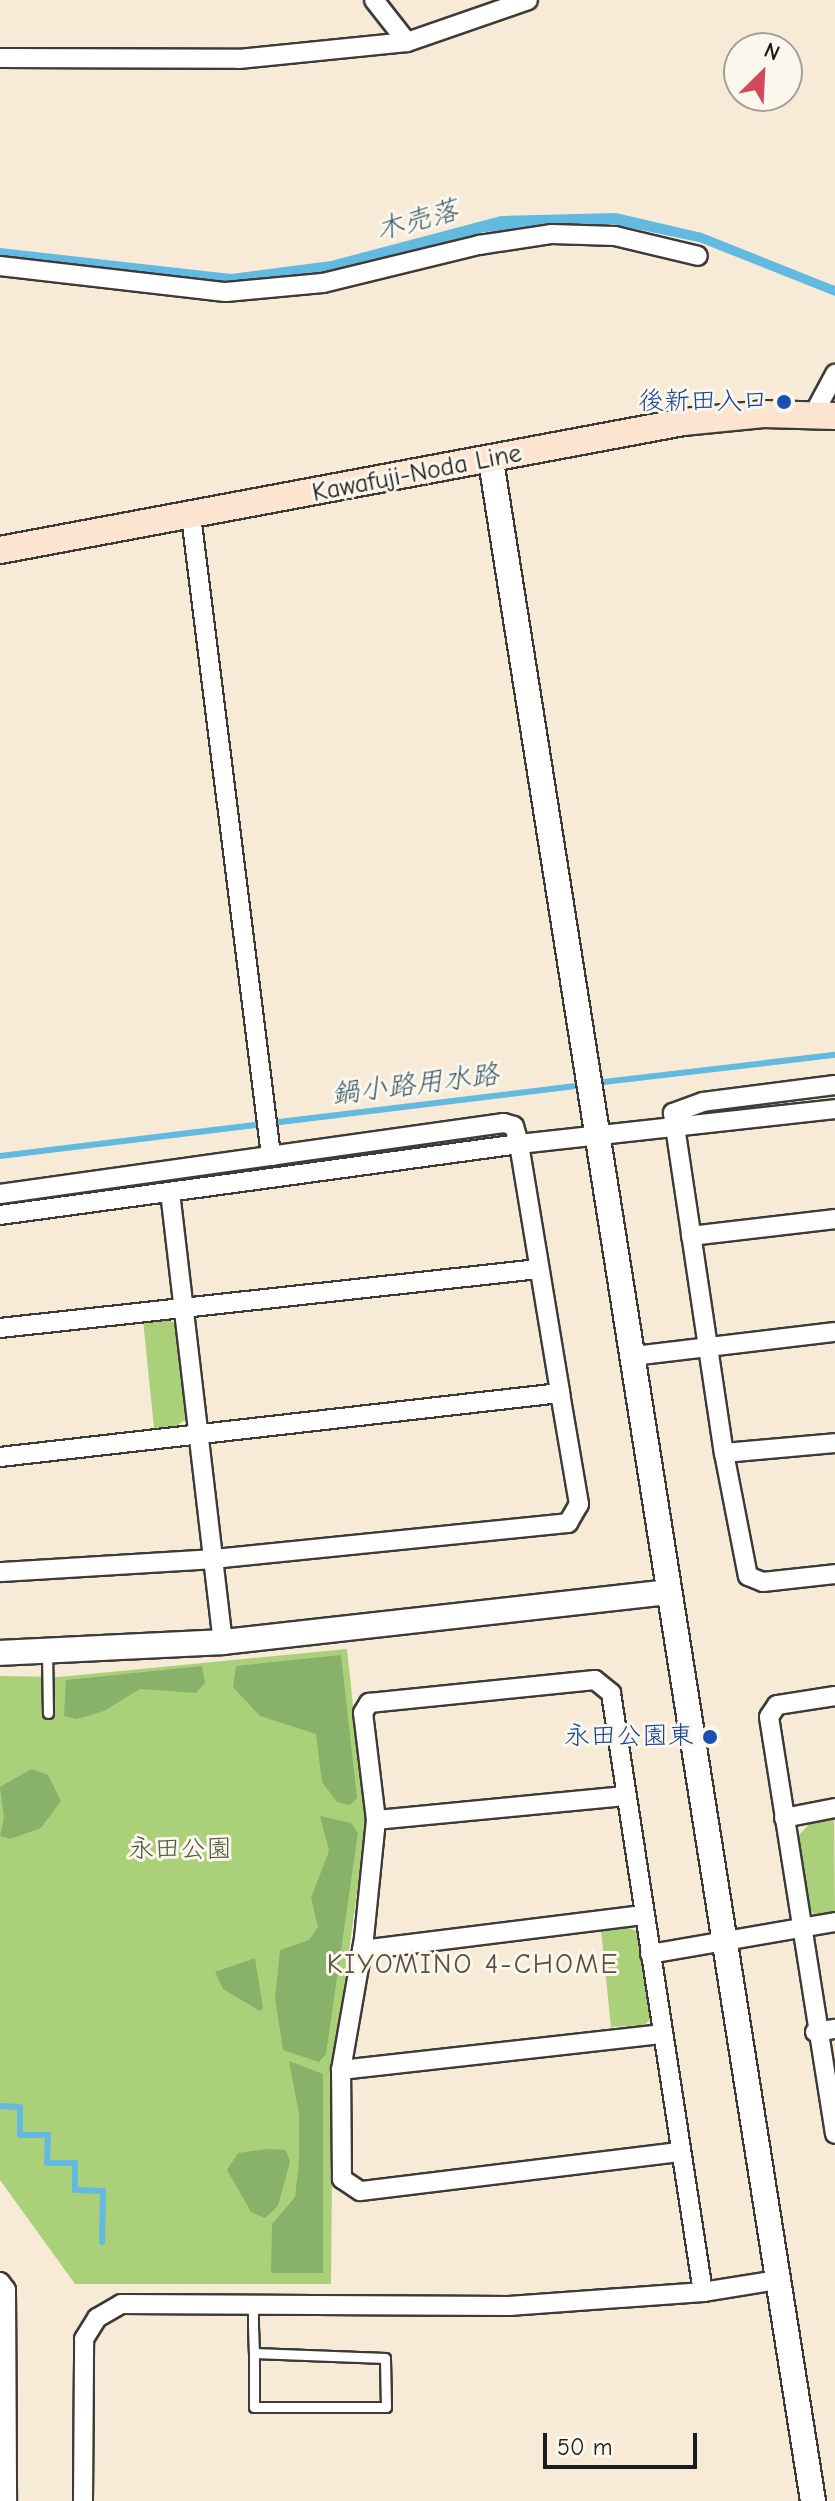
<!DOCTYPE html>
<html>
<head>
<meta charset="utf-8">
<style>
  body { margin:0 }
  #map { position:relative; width:835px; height:2501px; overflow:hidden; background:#f7ebd8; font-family:"Comic Neue","Klee One",sans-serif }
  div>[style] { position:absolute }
  .green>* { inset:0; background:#abd07a }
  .forest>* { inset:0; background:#88b26a }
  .water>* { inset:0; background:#63bae0 }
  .stream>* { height:6px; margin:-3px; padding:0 3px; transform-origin:3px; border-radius:3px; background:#63bae0 }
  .roads { filter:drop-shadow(2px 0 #3d3b38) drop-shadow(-2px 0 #3d3b38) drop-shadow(0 2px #3d3b38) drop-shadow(0 -2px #3d3b38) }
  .service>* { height:9px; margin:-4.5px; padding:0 4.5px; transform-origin:4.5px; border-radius:4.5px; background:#fff }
  .minor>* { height:18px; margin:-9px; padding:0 9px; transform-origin:9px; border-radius:9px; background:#fff }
  .tertiary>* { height:24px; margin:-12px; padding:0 12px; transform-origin:12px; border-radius:12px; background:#fff }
  .secondary>* { height:26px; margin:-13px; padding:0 13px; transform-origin:13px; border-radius:13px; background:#fde4d1 }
  .dots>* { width:22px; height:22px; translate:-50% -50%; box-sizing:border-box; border:4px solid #fbf7ec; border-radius:50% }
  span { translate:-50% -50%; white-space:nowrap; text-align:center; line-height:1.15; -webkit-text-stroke:6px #fbf7ec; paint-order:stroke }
  .transit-label { font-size:26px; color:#164399 }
  .right { translate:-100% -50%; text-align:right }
  .street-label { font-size:26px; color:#1c1c1c }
  .park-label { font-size:26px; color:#4e5b3d }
  .water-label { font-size:28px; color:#385b6a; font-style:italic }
  .neighbourhood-label { font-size:28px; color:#5d4f40; letter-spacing:2px }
  .north { position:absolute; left:723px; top:32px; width:80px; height:80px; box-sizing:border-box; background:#fbf7ec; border:2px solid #a29f99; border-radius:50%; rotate:24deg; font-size:22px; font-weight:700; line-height:32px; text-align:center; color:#1c1c1c }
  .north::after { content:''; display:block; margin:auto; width:28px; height:36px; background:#d1495b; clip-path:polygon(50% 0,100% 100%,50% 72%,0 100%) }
  .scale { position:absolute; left:543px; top:2433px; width:154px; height:36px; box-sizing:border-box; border:4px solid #1c1c1c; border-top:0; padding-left:10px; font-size:24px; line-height:28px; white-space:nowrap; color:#1c1c1c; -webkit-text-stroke:6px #fbf7ec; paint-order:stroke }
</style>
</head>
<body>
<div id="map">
  <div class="green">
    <i style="clip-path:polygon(168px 1318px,179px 1327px,181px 1383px,185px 1383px,190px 1417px,176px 1426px,154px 1428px,143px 1320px)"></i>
    <i style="clip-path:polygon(347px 1649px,366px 1828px,333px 2066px,331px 2284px,75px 2284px,0 2180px,0 1676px,59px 1677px)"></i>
    <i style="clip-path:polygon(834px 1818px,835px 1912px,816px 1916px,809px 1909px,798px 1836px,812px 1821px)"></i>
    <i style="clip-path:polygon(627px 1927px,636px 1931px,641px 1944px,651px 2019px,644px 2025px,611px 2027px,601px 1930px)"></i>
  </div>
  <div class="forest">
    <i style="clip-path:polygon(341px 1655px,357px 1798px,350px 1805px,337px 1802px,322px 1782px,316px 1734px,260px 1716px,233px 1687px,236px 1666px)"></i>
    <i style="clip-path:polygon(202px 1666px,205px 1683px,196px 1693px,140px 1689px,104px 1711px,77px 1719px,64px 1716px,66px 1680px)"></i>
    <i style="clip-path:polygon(31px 1769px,48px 1775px,61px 1801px,41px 1828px,10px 1839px,0 1836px,4px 1818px,0 1787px)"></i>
    <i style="clip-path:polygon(320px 1816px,351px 1823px,358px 1833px,326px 2054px,319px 2062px,283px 2050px,275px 1998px,280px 1950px,309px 1940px,318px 1927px,311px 1898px,329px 1851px)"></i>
    <i style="clip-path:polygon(255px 1958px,263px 2008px,260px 2011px,223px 1989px,215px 1972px)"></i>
    <i style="clip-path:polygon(289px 2061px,323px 2074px,323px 2273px,271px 2273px,272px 2224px,295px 2197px,299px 2162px,299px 2114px)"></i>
    <i style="clip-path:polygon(268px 2149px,286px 2150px,290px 2162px,278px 2206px,265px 2218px,251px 2212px,227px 2170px,238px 2153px)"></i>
  </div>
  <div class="water">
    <i style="clip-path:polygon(616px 213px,702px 233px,835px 286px,835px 296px,699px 242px,612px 224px,484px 232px,327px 273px,229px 283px,0 257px,0 248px,231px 274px,331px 261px,501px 216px)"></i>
  </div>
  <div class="stream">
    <i style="left:595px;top:1083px;width:242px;rotate:-6.7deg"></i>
    <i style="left:0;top:1156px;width:588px;rotate:-6.93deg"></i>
    <i style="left:0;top:2106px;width:20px;rotate:3deg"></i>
    <i style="left:20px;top:2107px;width:28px;rotate:90deg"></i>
    <i style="left:20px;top:2135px;width:28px"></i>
    <i style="left:48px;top:2135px;width:28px;rotate:92deg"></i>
    <i style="left:47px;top:2163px;width:28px"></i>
    <i style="left:75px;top:2163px;width:27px;rotate:90deg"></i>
    <i style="left:75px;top:2190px;width:28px;rotate:2deg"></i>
    <i style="left:103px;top:2191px;width:51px;rotate:91.1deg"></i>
  </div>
  <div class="roads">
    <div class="service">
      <i style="left:47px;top:1651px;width:62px;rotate:89.1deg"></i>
      <i style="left:253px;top:2307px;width:19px;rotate:90deg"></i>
      <i style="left:253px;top:2326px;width:27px;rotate:88deg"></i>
      <i style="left:254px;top:2353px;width:54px;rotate:90deg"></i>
      <i style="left:254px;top:2407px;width:132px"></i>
      <i style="left:386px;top:2407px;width:49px;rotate:-91.2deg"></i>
      <i style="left:385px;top:2358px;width:131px;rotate:-177.8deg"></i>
    </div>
    <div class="minor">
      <i style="left:374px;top:0;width:53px;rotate:51.8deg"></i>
      <i style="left:0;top:58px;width:239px;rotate:0.2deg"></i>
      <i style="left:239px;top:59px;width:169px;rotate:-5.8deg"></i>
      <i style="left:407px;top:42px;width:128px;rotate:-19.1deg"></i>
      <i style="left:0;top:266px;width:227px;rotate:6.6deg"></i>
      <i style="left:226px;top:292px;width:97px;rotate:-5.3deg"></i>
      <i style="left:323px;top:283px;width:161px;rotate:-13.7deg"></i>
      <i style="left:479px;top:245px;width:74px;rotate:-8.6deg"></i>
      <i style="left:552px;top:234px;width:63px;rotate:1.8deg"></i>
      <i style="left:615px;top:236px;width:85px;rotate:13.5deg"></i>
      <i style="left:813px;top:415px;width:47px;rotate:-61.8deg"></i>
      <i style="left:191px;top:516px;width:645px;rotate:82.87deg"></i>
      <i style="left:835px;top:1085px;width:133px;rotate:172.7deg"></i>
      <i style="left:703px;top:1102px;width:32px;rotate:160deg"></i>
      <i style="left:673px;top:1113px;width:344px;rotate:81.5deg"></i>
      <i style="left:724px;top:1453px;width:125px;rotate:79deg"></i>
      <i style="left:748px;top:1576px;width:16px;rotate:22deg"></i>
      <i style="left:763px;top:1582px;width:72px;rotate:-6.3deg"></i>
      <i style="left:170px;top:1192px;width:453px;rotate:83.3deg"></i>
      <i style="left:0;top:1194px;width:509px;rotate:-8.02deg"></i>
      <i style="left:504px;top:1123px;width:10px;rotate:17deg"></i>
      <i style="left:514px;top:1126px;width:19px;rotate:74deg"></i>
      <i style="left:519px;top:1144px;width:318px;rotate:-6.3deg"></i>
      <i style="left:0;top:1215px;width:524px;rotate:-7.79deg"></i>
      <i style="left:519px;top:1144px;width:252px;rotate:80.6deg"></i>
      <i style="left:691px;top:1236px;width:145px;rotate:-6.7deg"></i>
      <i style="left:0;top:1328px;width:542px;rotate:-6.25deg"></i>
      <i style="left:633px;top:1356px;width:203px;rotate:-6.8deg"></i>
      <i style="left:724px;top:1453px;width:111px;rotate:-5.1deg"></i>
      <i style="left:0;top:1457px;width:564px;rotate:-6.52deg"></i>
      <i style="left:560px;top:1393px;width:113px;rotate:80.3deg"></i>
      <i style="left:579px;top:1504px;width:22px;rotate:120deg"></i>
      <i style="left:568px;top:1523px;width:356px;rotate:174.2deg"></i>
      <i style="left:214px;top:1559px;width:214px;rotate:176.5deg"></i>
      <i style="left:835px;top:1696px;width:59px;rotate:171.2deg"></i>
      <i style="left:777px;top:1705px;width:14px;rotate:124deg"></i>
      <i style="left:769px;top:1717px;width:422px;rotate:81deg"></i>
      <i style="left:784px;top:1818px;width:52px;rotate:-11.1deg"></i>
      <i style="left:376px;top:1820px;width:249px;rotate:-5.5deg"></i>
      <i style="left:362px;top:1950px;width:283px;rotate:-7.1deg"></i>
      <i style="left:650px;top:1954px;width:188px;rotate:-9.8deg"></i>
      <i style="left:815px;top:2032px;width:20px;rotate:-9deg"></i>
      <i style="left:341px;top:2070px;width:324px;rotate:-6.4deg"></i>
      <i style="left:679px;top:2152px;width:321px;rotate:173deg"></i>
      <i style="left:360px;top:2191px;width:22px;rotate:-146deg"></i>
      <i style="left:342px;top:2179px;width:109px;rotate:-90.5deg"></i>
      <i style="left:341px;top:2070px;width:134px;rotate:-80.1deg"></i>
      <i style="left:364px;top:1938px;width:119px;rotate:-84.2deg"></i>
      <i style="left:376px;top:1820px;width:108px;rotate:-96.9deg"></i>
      <i style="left:363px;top:1713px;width:12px;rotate:-59deg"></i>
      <i style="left:369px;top:1703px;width:227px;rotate:-5.8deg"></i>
      <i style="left:595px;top:1680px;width:21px;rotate:39deg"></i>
      <i style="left:611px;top:1693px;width:606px;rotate:81.27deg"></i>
      <i style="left:0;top:2282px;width:10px;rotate:53deg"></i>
      <i style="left:6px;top:2290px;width:211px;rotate:89.7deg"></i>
      <i style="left:83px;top:2501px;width:162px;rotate:-89.6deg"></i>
      <i style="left:84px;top:2339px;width:25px;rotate:-58deg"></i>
      <i style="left:97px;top:2318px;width:28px;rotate:-30deg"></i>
      <i style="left:121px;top:2304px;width:388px;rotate:0.3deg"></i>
      <i style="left:509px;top:2306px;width:195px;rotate:-4.1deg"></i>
      <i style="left:703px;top:2292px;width:76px;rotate:-9.1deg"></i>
    </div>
    <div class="tertiary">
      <i style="left:491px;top:461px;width:2065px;rotate:81.03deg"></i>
      <i style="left:0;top:1653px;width:223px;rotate:-2.8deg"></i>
      <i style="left:223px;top:1642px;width:449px;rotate:-6.4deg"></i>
    </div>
    <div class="secondary">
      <i style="left:0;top:550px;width:695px;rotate:-10.61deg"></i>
      <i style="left:683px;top:422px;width:81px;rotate:-5.6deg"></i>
      <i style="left:764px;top:414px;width:71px;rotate:1.6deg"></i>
    </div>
  </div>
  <div class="dots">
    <i style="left:784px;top:402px;background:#1a4fb4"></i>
    <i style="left:710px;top:1737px;background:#1a4fb4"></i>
  </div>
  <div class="transit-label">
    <span class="right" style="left:768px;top:402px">後新田入口</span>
    <span class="right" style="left:694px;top:1737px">永田公園東</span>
  </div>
  <div class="street-label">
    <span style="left:417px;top:474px;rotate:-11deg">Kawafuji-Noda Line</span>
  </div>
  <div class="park-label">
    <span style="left:180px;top:1850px">永田公園</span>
  </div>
  <div class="water-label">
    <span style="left:417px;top:220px;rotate:-15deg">木売落</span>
    <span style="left:415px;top:1084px;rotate:-7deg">鍋小路用水路</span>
  </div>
  <div class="neighbourhood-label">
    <span style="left:473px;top:1964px">KIYOMINO 4-CHOME</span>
  </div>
  <div class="north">N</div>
  <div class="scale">50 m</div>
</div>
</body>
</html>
